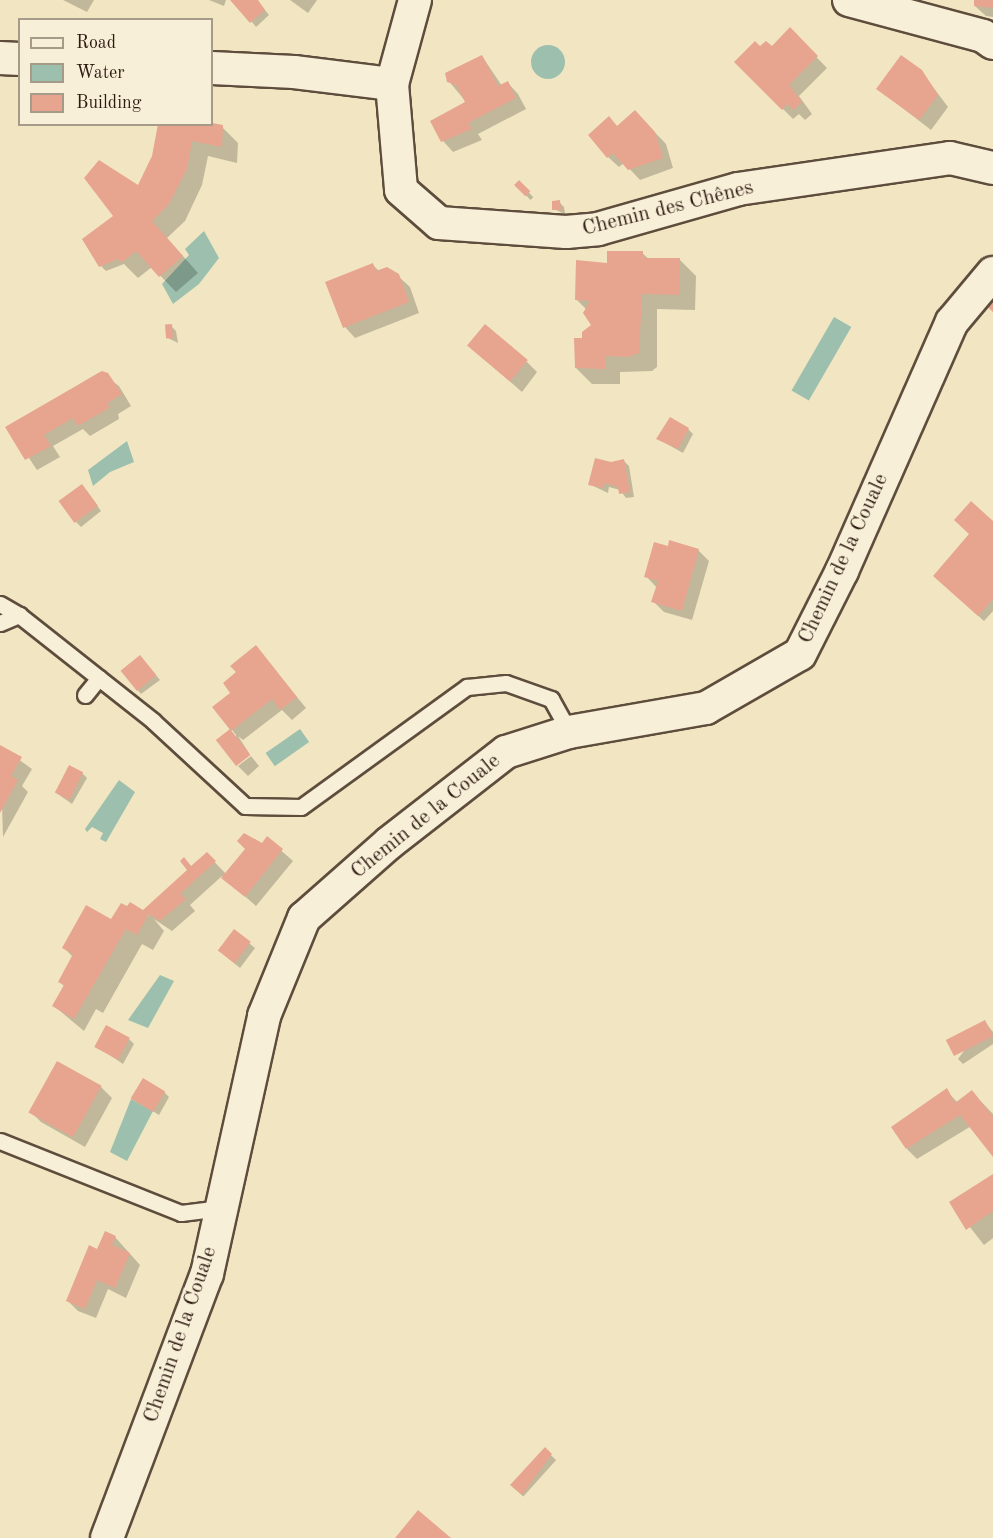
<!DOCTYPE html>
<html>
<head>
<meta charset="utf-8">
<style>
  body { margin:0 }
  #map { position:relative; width:993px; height:1538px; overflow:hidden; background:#f2e6c2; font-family:"Old Standard TT",serif }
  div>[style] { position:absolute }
  .water>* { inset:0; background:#9cc0ad; transform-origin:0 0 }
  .round { border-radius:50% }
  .shadow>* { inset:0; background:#0003; transform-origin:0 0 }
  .building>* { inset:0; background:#e7a48f; transform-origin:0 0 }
  .roads { filter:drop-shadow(2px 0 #5e4d3d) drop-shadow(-2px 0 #5e4d3d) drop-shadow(0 2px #5e4d3d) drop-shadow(0 -2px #5e4d3d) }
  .lane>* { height:15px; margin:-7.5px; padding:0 7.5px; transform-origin:7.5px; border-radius:7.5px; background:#f7efd7 }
  .street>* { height:32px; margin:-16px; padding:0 16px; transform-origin:16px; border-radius:16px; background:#f7efd7 }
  span { translate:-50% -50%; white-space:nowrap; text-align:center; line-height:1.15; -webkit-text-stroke:5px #f7efd7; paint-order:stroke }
  .street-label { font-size:21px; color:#2d1a11 }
  .legend { position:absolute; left:18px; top:18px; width:195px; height:108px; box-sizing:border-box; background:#f7efd7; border:2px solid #a69a88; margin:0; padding:8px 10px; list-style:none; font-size:18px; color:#2d1a11 }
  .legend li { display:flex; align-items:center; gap:12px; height:30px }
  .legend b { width:30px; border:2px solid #a69a88 }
</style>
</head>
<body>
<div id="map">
  <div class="water">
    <i class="round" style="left:531px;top:45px;width:34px;height:34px"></i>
    <i style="clip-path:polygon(204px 231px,219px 258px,199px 284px,173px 304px,162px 284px,189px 255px,185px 249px)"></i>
    <i style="left:834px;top:317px;width:20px;height:85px;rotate:30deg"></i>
    <i style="clip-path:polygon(127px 441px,134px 462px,110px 472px,93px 486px,88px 470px)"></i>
    <i style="left:300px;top:729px;width:16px;height:42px;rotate:55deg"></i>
    <i style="clip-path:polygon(119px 780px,135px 792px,106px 842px,100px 839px,103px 833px,92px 827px,87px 832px,85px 829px)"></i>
    <i style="clip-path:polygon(160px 975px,174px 981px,148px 1028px,128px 1020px)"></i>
    <i style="clip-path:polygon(131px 1099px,153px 1111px,127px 1161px,110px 1152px)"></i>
  </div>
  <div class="shadow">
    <i style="clip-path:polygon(63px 0,94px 0,87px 12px)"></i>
    <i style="clip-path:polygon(209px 0,226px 0,224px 6px)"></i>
    <i style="clip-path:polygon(234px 0,257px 0,269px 15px,256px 27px)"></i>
    <i style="clip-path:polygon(290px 0,317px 0,308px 13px)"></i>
    <i style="clip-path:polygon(976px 0,993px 0,993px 17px,986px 16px,975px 6px)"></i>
    <i style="clip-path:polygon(790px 30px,827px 68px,799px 96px,812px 114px,805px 120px,799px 114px,793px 119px,736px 62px,760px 48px,772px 48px)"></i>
    <i style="clip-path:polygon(482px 56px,502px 86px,508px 83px,518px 94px,526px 109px,478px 134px,482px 140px,453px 152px,443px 141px,467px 103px,447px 79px)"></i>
    <i style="clip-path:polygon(921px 71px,948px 107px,931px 130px,878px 89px)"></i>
    <i style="clip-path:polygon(646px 123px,666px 144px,673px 168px,640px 180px,624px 163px,619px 167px,608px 157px,618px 127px)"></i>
    <i style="clip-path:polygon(222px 127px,238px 143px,237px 163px,208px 156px,202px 185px,185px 221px,167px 238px,198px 273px,176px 292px,152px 267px,138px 278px,124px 264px,106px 271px,101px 266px,115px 216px,139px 185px,153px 156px)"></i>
    <i style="left:519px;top:182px;width:21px;height:4px;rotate:47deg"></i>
    <i style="clip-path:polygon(559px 202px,564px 207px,565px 214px,554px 209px)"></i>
    <i style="clip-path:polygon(642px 253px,649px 259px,680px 260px,696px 276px,695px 310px,657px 309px,657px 367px,652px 371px,620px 372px,620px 384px,592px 384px,576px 368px,584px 339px,593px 326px,587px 310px,577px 300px,608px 265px)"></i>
    <i style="clip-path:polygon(373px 265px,379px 271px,398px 276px,410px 287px,419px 313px,355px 338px,345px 327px)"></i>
    <i style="clip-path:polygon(171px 326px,176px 331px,178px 343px,168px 338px)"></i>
    <i style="clip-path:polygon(468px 345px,527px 362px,537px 372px,522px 392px)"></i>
    <i style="clip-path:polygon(100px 372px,119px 386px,131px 406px,118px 414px,119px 419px,90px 436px,83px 429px,53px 446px,60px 457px,37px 470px,8px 427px)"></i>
    <i style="clip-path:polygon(688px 429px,693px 434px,683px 453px,658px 439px)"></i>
    <i style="clip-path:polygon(624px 461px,629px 466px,634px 497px,626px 498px,620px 490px,609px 487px,608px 493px,589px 484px,611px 463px)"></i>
    <i style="clip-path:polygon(87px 491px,101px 511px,81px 527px,76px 522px)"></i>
    <i style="clip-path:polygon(993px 523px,993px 611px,984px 621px,964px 603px)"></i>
    <i style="clip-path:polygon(669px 548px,698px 550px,709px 561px,692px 620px,664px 612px,653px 601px,657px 588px,646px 576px)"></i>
    <i style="clip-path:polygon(256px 647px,306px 708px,292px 720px,282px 710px,243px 740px,238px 736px,249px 753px,236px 764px,236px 735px,214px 707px,233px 693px,238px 672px)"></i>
    <i style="clip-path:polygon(145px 662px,160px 680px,141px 694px,122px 670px)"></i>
    <i style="clip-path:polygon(0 746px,32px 769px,22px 786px,28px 792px,3px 837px)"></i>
    <i style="clip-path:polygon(251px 756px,259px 766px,248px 776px,238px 766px)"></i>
    <i style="clip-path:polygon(82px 773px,87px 778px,72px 804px,55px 792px)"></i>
    <i style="clip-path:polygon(255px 839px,262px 845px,268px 839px,293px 861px,256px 906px,222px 876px,190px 905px,195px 911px,172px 931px,154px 919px,164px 931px,153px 950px,142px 944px,103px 1013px,96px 1009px,84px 1031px,54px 1006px,64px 986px,59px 981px,73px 957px,64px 948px,112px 921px,130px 904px,149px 916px,145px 910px,207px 854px,226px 874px)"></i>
    <i style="clip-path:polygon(234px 931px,255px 948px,240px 968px,224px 955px)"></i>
    <i style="clip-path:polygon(985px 1022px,993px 1032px,993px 1044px,963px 1064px,958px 1059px)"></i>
    <i style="clip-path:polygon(129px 1039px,134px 1044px,123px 1064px,96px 1046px)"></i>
    <i style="clip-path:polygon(58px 1063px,101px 1087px,112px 1098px,85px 1147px,41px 1122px,30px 1111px)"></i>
    <i style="clip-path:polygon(946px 1090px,958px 1103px,972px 1092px,993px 1114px,993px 1154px,973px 1125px,917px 1159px,907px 1149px)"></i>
    <i style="clip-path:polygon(164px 1092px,169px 1097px,159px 1115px,133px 1099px)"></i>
    <i style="clip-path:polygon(993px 1175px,993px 1238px,984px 1245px,951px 1203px)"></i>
    <i style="clip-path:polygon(115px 1237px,140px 1265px,126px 1298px,108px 1289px,96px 1318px,78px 1311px,67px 1300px,98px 1251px)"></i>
    <i style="left:545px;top:1450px;width:15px;height:49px;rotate:42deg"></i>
  </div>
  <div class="building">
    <i style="clip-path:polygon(230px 0,258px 0,265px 10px,250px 23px)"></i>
    <i style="clip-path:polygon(974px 0,993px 0,993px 8px,974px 6px)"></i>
    <i style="clip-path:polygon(790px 27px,818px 56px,789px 85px,802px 102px,793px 110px,787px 104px,782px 110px,734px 62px,755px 41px,760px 46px,766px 41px,772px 46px)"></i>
    <i style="clip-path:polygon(482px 55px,498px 86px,508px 81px,516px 98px,468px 123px,472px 129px,441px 142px,430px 121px,465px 102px,456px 85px,447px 82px,445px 73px)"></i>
    <i style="clip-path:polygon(901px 55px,922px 70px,938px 95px,919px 120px,876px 89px)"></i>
    <i style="clip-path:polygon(635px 110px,655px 132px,663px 158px,628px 170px,613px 153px,607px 158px,588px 135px,609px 116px,617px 126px)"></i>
    <i style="clip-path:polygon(212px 123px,223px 125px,222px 147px,192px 141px,187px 169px,169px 204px,152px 221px,183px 256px,159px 277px,136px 251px,121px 263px,118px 259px,99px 267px,82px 239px,113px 216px,84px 178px,99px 160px,138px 185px,152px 156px,158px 124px)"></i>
    <i style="left:519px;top:180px;width:16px;height:7px;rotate:45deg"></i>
    <i style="clip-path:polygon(560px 200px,561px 210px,552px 210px,552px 201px)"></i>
    <i style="clip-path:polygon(607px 251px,643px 251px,643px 258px,680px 258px,680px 295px,642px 294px,639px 353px,628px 357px,605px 356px,605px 369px,575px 368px,574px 338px,582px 338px,582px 332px,591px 325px,583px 313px,590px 301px,575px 300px,576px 260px,607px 263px)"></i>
    <i style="clip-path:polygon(373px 263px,376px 271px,387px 267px,399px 274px,409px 302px,343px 328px,325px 282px)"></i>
    <i style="clip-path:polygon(993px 292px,993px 312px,983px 303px)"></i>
    <i style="left:172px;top:324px;width:14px;height:7px;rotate:86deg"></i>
    <i style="left:485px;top:324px;width:56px;height:28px;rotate:40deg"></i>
    <i style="clip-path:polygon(102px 371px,108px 373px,122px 394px,108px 403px,109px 408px,78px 426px,73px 418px,44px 435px,51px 446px,25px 460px,5px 427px)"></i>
    <i style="clip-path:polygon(670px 417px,689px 428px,678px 449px,656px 439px)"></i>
    <i style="clip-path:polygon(595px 458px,611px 462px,624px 459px,630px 492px,619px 494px,618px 487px,605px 483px,603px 488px,588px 485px)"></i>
    <i style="left:82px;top:484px;width:27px;height:29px;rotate:54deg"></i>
    <i style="clip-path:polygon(971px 501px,993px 521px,993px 599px,978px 616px,933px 576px,969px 534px,954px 520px)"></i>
    <i style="clip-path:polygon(669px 540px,699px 549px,682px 611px,651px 602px,658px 581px,644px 577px,654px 542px,668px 546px)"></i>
    <i style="clip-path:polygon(256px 645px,297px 697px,280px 710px,272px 699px,231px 731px,212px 707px,230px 693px,223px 683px,236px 672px,230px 666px)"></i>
    <i style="left:140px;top:655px;width:26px;height:25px;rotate:51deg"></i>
    <i style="left:230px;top:729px;width:33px;height:18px;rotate:52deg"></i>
    <i style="clip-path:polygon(0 745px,22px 757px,11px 776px,18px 780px,0 813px)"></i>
    <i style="left:69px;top:765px;width:16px;height:31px;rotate:27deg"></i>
    <i style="clip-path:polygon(244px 833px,262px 843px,267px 836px,283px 849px,245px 897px,221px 878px,245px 849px,237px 841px)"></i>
    <i style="clip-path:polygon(207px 852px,216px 861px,180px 894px,186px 899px,160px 921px,149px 914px,137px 935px,126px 929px,74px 1019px,52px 1006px,64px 985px,58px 982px,73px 954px,62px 948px,86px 905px,111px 919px,121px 903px,127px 906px,130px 902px,143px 910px,187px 870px,180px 861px,184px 857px,191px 866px)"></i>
    <i style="left:234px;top:929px;width:21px;height:27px;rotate:37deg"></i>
    <i style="left:985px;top:1020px;width:18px;height:44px;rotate:63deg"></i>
    <i style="left:106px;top:1025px;width:27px;height:25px;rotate:28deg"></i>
    <i style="left:57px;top:1061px;width:51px;height:59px;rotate:29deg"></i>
    <i style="left:143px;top:1078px;width:26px;height:24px;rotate:31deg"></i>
    <i style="clip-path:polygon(947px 1088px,955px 1103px,972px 1090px,993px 1117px,993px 1157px,960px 1115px,906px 1149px,891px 1127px)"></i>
    <i style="clip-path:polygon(993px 1174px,993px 1211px,966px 1230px,949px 1202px)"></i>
    <i style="clip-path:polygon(105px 1231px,116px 1236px,112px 1245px,130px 1253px,115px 1288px,97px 1280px,85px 1309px,66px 1301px,89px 1245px,97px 1249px)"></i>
    <i style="clip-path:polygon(545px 1447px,552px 1454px,522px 1495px,510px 1485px)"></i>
    <i style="clip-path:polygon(418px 1510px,451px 1538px,395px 1538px)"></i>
  </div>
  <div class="roads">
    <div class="lane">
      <i style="left:0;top:604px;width:22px;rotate:30deg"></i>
      <i style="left:19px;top:615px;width:171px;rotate:38.3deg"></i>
      <i style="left:153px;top:721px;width:125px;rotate:42.7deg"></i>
      <i style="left:245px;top:806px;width:56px;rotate:1deg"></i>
      <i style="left:301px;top:807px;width:205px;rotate:-35.9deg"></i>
      <i style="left:467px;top:687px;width:39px;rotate:-6deg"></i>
      <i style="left:506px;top:683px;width:48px;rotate:19.6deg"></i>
      <i style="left:551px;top:699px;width:38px;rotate:61deg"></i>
      <i style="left:0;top:623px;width:21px;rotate:-23deg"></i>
      <i style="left:85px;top:695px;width:22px;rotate:-51deg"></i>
      <i style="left:0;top:1141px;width:195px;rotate:21.7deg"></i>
      <i style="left:181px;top:1213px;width:40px;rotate:-7.1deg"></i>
    </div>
    <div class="street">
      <i style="left:415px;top:0;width:87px;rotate:105.3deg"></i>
      <i style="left:392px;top:84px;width:106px;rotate:85.1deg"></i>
      <i style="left:401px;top:190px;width:50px;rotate:41deg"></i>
      <i style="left:439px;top:223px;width:127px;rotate:4.1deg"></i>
      <i style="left:566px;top:232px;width:32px;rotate:-5deg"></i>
      <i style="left:598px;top:229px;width:146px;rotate:-15.9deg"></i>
      <i style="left:738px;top:189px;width:214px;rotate:-8.3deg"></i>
      <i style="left:950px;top:158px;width:44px;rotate:13.1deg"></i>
      <i style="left:849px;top:0;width:139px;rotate:15deg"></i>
      <i style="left:983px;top:36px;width:12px;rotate:35deg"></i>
      <i style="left:0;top:58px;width:20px;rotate:3deg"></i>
      <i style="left:212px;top:68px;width:82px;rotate:2.8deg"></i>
      <i style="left:294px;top:72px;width:99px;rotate:7deg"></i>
      <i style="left:107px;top:1538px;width:282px;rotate:-69.3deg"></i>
      <i style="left:207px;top:1274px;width:264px;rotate:-77.5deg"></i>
      <i style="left:264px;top:1016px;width:106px;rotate:-67.8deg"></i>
      <i style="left:304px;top:918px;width:113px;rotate:-41.4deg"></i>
      <i style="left:389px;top:843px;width:148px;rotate:-37.9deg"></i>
      <i style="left:506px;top:752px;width:66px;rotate:-17.6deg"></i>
      <i style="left:569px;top:732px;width:139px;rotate:-9.9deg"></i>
      <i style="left:706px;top:708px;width:108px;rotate:-29.9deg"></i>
      <i style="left:800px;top:654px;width:93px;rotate:-63.2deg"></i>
      <i style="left:842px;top:571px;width:272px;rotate:-66.2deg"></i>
      <i style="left:952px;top:322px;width:64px;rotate:-50.1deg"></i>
    </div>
  </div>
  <div class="street-label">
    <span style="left:668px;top:209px;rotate:-14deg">Chemin des Chênes</span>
    <span style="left:844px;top:559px;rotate:-65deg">Chemin de la Couale</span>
    <span style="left:426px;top:817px;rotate:-39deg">Chemin de la Couale</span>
    <span style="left:181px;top:1335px;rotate:-71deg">Chemin de la Couale</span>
  </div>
  <ul class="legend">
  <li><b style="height:8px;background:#f7efd7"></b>Road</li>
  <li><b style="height:16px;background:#9cc0ad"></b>Water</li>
  <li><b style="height:16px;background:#e7a48f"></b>Building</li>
  </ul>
</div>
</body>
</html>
